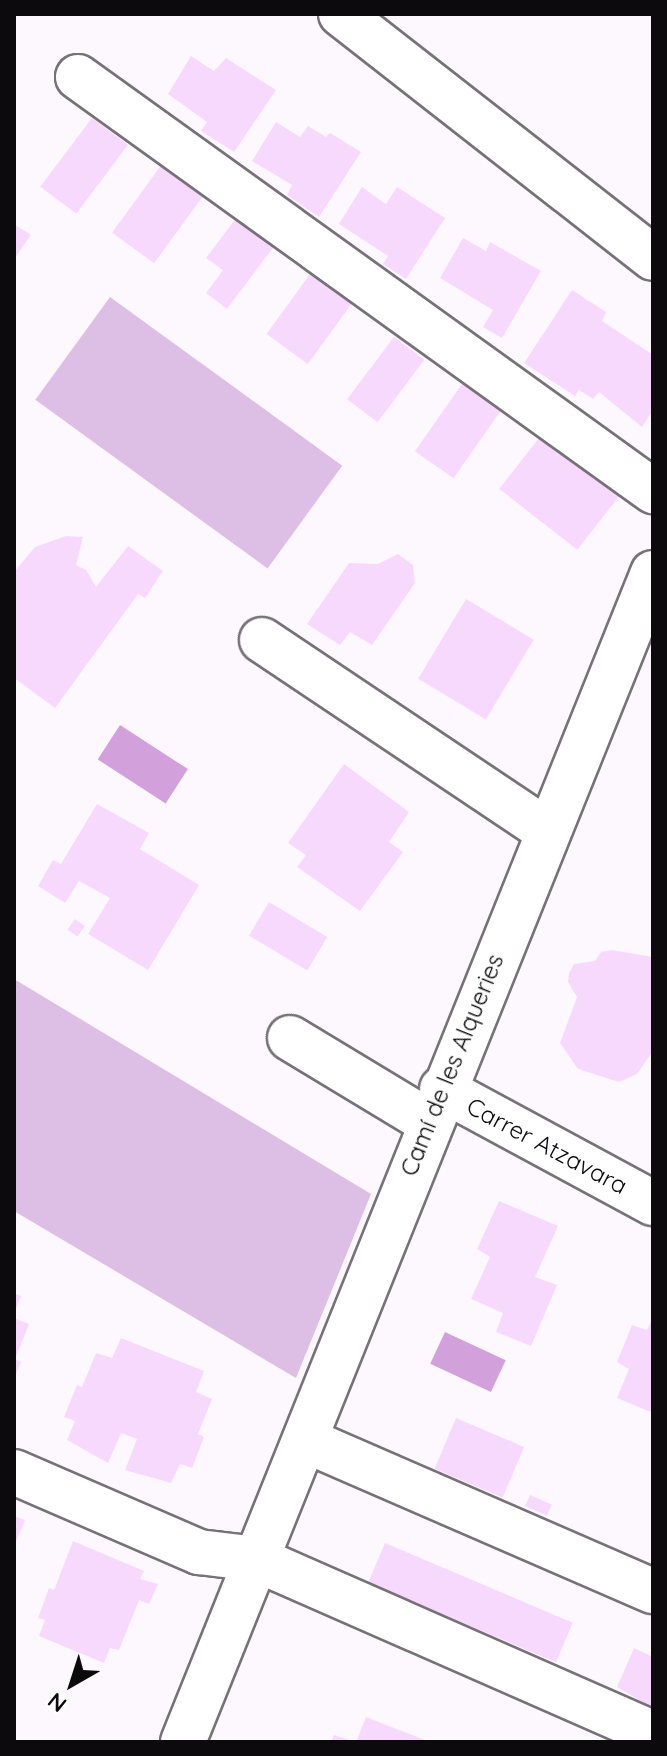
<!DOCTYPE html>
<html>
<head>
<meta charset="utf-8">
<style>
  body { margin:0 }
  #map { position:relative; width:667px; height:1756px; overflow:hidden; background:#fdf8fe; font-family:Quicksand,sans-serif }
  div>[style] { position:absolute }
  .green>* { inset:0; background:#ddbee4; transform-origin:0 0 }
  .water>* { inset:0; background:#d2a1dc; transform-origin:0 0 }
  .building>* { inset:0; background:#f8d9fe; transform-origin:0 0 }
  .roads { filter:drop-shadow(2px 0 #777178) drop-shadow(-2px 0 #777178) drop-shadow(0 2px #777178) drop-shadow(0 -2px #777178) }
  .minor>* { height:44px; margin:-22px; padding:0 22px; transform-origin:22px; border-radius:22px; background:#fff }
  span { translate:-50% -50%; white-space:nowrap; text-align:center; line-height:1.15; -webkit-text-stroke:8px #fff; paint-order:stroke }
  .street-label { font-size:24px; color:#0c0a0d }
  .frame { position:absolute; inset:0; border:16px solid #0c0a0d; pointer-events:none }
  .north { position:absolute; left:32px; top:1644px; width:80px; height:80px; -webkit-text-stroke:6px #fff; paint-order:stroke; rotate:219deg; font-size:22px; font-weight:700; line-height:32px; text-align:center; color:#0c0a0d }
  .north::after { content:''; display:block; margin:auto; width:28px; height:36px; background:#0c0a0d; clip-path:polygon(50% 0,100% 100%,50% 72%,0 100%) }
</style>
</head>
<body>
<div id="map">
  <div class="green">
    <i style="left:110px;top:297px;width:287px;height:127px;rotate:36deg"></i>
    <i style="clip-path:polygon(14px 979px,371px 1194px,296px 1378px,14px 1211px)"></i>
  </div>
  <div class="water">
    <i style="left:120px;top:725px;width:81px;height:41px;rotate:33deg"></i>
    <i style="left:445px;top:1332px;width:67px;height:35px;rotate:25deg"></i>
  </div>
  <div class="building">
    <i style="clip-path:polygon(191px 56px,214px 71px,226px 58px,276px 90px,234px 152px,201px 131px,207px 122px,168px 94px)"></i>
    <i style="left:92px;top:118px;width:45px;height:86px;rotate:37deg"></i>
    <i style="clip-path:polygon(276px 122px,300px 137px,308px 126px,326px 137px,330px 133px,361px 152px,319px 217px,287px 195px,292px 185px,252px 161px)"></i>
    <i style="left:162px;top:164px;width:52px;height:85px;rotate:36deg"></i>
    <i style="clip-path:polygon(362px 187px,386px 204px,397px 187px,445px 218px,406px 279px,383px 264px,388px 256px,339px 224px)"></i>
    <i style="clip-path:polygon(237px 217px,275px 245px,227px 309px,206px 293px,223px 270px,206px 258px)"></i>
    <i style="clip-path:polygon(14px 224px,31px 235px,14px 259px)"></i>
    <i style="clip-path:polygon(463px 238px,486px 251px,490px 242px,541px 271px,502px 338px,483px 327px,493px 310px,440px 278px)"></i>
    <i style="left:313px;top:270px;width:51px;height:79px;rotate:36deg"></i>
    <i style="clip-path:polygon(572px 290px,606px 312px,602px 321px,653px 355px,653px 410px,642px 427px,599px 392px,593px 399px,579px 390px,575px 396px,524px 363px)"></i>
    <i style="left:394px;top:337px;width:38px;height:78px;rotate:37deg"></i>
    <i style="left:462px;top:384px;width:47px;height:82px;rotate:35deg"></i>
    <i style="left:546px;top:429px;width:99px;height:76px;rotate:38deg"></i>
    <i style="clip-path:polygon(66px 536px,83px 537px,76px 565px,86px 570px,96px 587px,128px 546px,163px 571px,145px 598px,138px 594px,55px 708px,14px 678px,14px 572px,35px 547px)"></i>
    <i style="clip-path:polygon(398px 554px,413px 565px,415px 583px,372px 645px,350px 632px,340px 645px,307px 624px,349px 563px,378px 564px)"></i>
    <i style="left:466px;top:599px;width:79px;height:93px;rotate:31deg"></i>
    <i style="clip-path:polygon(344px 764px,409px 812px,389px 842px,403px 852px,360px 911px,297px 867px,306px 855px,288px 843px)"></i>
    <i style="clip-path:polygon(97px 804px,149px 833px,140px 849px,199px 885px,148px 970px,88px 934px,110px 898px,79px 881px,65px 903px,38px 886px,53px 860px,61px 864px)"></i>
    <i style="left:269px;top:902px;width:68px;height:39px;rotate:31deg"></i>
    <i style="left:75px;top:919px;width:12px;height:13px;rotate:35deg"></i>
    <i style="clip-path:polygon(612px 950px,653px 957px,653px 1051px,637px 1074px,619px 1082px,578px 1069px,560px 1043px,577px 997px,568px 982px,569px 973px,574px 964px,595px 961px,601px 952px)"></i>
    <i style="clip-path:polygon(499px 1201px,558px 1226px,535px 1277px,557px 1285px,531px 1346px,496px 1332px,503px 1313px,471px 1299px,490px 1257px,477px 1249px)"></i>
    <i style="clip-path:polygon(14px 1293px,21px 1296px,14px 1314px)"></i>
    <i style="clip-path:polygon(653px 1317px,653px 1413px,617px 1398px,629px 1369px,617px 1362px,632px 1325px,647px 1330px)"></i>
    <i style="clip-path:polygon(14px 1318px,29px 1324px,15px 1359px,21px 1362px,14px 1379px)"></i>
    <i style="clip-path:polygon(121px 1338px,204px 1371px,196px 1392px,212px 1399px,198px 1434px,204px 1437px,192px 1468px,180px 1464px,171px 1483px,125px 1470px,137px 1439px,121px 1433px,108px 1463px,67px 1440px,75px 1421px,64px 1417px,77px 1385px,82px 1387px,96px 1353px,112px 1358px)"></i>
    <i style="left:456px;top:1418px;width:74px;height:55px;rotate:23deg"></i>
    <i style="left:530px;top:1495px;width:24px;height:12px;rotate:24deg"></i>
    <i style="clip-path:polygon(14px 1516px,25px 1520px,14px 1546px)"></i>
    <i style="clip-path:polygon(73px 1541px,144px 1571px,140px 1579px,158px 1584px,149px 1604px,139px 1600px,119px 1650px,110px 1648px,104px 1663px,39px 1636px,45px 1620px,38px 1618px,49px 1588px,54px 1590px)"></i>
    <i style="left:385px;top:1543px;width:204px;height:43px;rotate:23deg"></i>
    <i style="clip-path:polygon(634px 1648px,653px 1657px,653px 1708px,617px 1687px)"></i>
    <i style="clip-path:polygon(366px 1717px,430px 1742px,356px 1742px)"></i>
    <i style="clip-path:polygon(334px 1735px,353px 1741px,353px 1742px,331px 1742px)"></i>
  </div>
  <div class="roads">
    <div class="minor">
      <i style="left:341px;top:14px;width:396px;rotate:38deg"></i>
      <i style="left:78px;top:77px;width:709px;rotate:35.75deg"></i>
      <i style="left:262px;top:640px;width:342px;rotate:33.8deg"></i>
      <i style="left:290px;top:1038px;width:162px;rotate:31.1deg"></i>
      <i style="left:442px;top:1089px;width:240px;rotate:28.4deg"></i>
      <i style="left:305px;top:1440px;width:379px;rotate:23.5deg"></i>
      <i style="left:14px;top:1472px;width:202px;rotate:23.4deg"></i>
      <i style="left:199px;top:1552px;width:57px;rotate:7deg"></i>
      <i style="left:256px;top:1559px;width:433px;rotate:23.7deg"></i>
      <i style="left:183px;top:1742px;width:1260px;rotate:-68.1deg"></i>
    </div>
  </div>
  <div class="street-label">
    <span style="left:452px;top:1065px;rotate:-68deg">Camí de les Alqueries</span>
    <span style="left:547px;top:1146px;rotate:28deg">Carrer Atzavara</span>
  </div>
  <div class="frame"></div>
  <div class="north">N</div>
</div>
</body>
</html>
